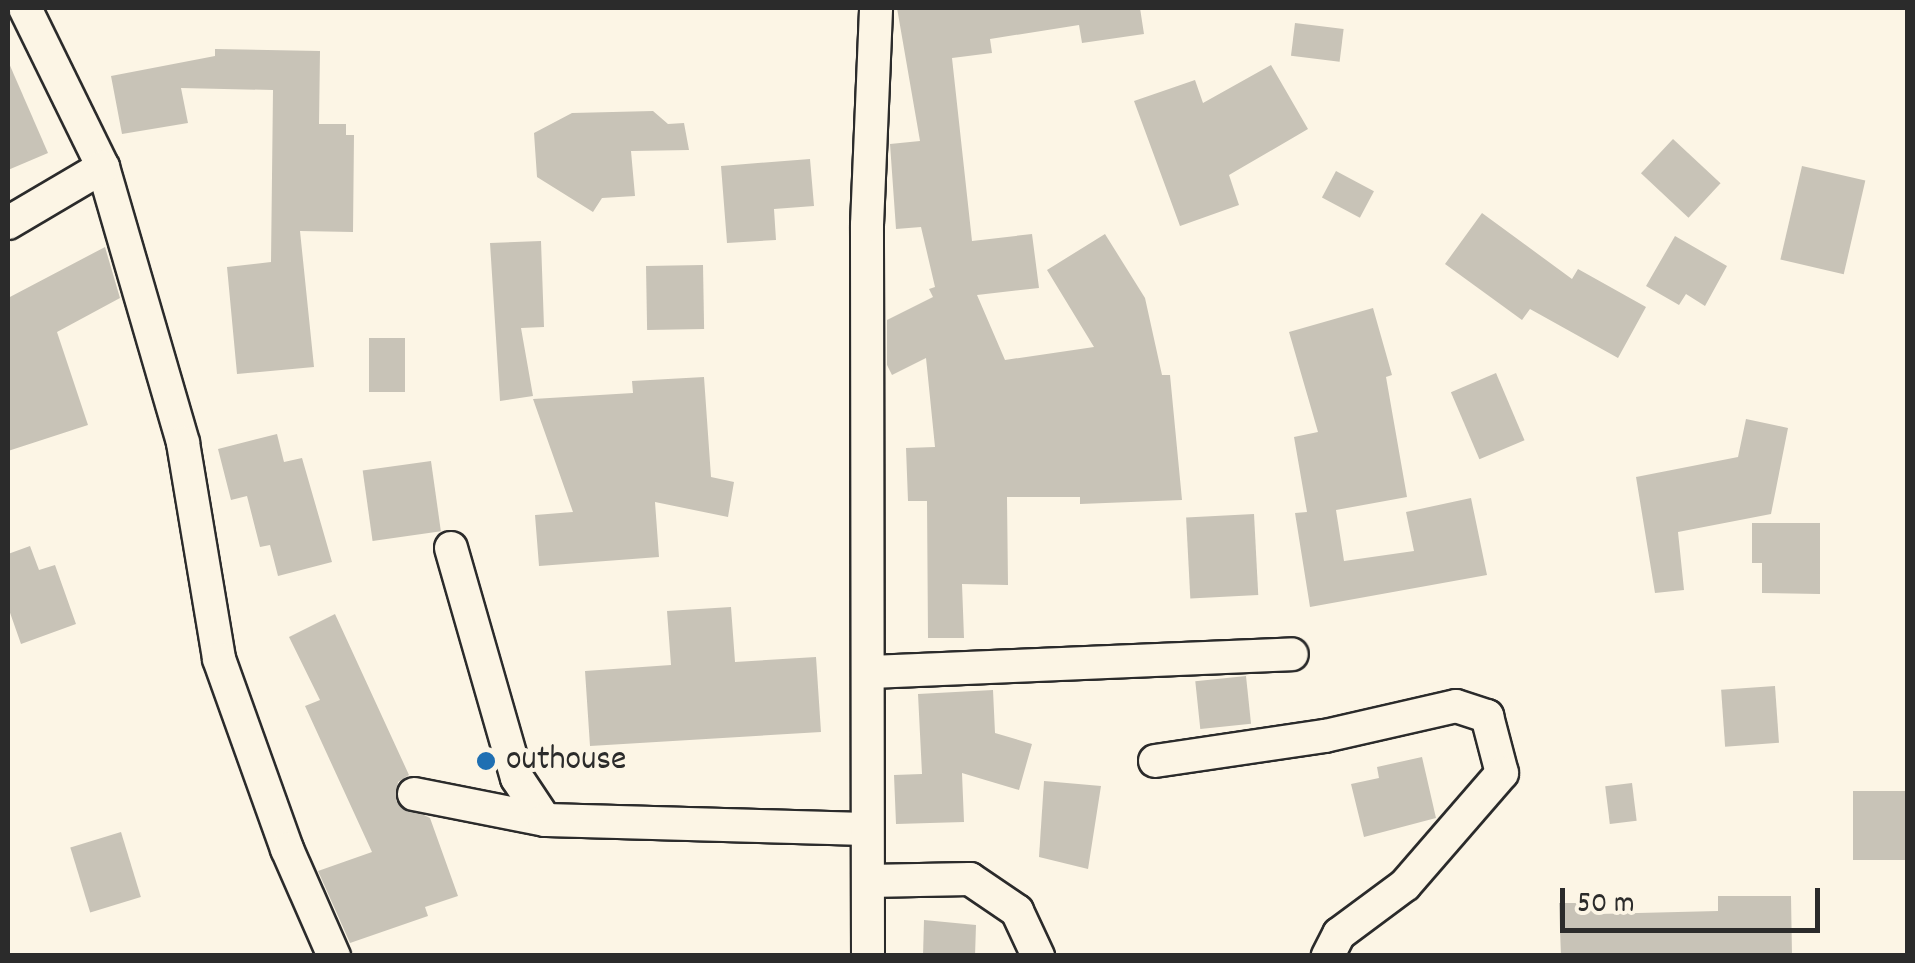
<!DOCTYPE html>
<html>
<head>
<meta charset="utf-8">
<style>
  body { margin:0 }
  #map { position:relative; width:1915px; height:963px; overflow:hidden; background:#fcf5e5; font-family:Dekko,sans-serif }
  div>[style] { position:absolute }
  .building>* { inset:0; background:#c8c3b7; transform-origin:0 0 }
  .roads { filter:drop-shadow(2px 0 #2b2b2b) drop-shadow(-2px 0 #2b2b2b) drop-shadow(0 2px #2b2b2b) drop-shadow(0 -2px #2b2b2b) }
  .minor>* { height:32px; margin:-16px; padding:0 16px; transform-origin:16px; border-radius:16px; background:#fcf5e5 }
  .dots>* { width:28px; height:28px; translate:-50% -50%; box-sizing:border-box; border:5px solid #fcf5e5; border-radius:50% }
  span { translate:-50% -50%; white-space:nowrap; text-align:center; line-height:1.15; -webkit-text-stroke:8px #fcf5e5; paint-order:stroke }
  .poi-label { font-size:35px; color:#2b2b2b }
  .left { translate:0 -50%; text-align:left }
  .frame { position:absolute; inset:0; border:10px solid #2b2b2b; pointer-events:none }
  .scale { position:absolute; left:1560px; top:888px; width:260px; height:45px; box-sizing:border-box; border:5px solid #2b2b2b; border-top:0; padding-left:12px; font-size:30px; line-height:35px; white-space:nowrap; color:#2b2b2b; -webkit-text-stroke:8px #fcf5e5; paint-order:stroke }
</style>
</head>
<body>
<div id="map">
  <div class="building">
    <i style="clip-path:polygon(897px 8px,1140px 8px,1144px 34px,1082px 43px,1079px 25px,990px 39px,992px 53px,952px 58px,972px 241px,1032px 234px,1039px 288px,977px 295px,1005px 360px,1094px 347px,1047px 270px,1105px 234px,1145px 298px,1162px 375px,1170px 375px,1182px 500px,1080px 504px,1080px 497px,1007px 497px,1008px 585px,962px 584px,964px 638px,928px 638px,927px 501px,908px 501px,906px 448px,935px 447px,926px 358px,892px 375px,887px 365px,887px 320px,933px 297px,929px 289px,935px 287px,921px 227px,896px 229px,890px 144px,920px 141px)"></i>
    <i style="left:1295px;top:23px;width:49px;height:33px;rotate:7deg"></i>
    <i style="clip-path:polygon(215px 49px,320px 51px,319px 124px,346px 124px,346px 135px,354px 135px,353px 232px,300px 231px,314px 367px,237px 374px,227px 267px,271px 262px,273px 90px,181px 88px,188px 123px,122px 134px,111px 76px,215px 56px)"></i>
    <i style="clip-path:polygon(8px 61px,48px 153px,8px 170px)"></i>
    <i style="clip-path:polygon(1271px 65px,1308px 129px,1229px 175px,1239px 205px,1180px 226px,1134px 101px,1195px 80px,1203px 103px)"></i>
    <i style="clip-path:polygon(653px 111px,668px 124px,684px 123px,689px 150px,631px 151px,635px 196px,602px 198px,593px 212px,537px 177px,534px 133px,572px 113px)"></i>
    <i style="left:1673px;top:139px;width:65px;height:47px;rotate:43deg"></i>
    <i style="clip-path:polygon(810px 159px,814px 206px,774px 209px,776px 240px,727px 243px,721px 166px)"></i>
    <i style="left:1802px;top:166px;width:65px;height:96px;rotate:13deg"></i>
    <i style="left:1336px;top:171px;width:43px;height:30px;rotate:28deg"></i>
    <i style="clip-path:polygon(1482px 213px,1572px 279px,1578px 269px,1646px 307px,1618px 358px,1530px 309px,1522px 320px,1445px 264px)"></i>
    <i style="clip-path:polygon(1675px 236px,1727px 266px,1705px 306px,1686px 294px,1679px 305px,1646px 286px)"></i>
    <i style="clip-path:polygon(541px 241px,544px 327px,521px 328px,533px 396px,500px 401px,490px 243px)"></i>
    <i style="clip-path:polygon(105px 247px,120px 298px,57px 332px,88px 425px,8px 451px,8px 298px)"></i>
    <i style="left:703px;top:265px;width:64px;height:57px;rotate:89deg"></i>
    <i style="clip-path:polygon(1373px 308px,1392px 375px,1386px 377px,1407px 497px,1336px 510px,1344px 561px,1414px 551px,1406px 512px,1471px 498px,1487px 575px,1310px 607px,1295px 513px,1307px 512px,1294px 437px,1318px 432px,1289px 332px)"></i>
    <i style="left:369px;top:338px;width:36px;height:54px"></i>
    <i style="left:1496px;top:373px;width:73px;height:49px;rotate:67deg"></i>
    <i style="clip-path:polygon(704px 377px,711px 477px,734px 482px,728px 517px,655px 502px,659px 557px,539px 566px,535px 515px,573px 512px,533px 399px,633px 393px,632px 381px)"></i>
    <i style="clip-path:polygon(1746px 419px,1788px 428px,1771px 514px,1678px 532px,1684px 590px,1655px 593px,1636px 477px,1738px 457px)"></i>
    <i style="clip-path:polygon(277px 434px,284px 462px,302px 458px,332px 562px,278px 576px,270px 545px,260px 547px,247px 496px,231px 500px,218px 449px)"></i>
    <i style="left:431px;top:461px;width:71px;height:69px;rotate:82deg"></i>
    <i style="left:1254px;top:514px;width:81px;height:68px;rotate:87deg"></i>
    <i style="clip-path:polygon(1752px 523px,1820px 523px,1820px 594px,1762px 593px,1762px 563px,1752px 563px)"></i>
    <i style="clip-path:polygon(30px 546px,39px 570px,55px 565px,76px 624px,21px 644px,8px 607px,8px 554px)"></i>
    <i style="clip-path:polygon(731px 607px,735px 662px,816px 657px,821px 732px,590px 746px,585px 671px,671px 665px,667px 611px)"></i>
    <i style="clip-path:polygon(335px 614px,409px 775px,398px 782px,396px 801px,430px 818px,458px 896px,425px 907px,428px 916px,350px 943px,318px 871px,372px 852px,305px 706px,320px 700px,289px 637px)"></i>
    <i style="left:1246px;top:676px;width:48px;height:51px;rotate:84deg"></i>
    <i style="left:1775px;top:686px;width:57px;height:54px;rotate:86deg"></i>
    <i style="clip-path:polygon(993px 690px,995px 733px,1032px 744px,1019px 790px,962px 773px,964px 822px,896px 824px,894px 775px,922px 774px,918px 694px)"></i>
    <i style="clip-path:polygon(1422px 757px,1436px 818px,1364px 837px,1351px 784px,1379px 778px,1377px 767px)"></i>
    <i style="clip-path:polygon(1044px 781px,1101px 786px,1088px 869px,1039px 857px)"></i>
    <i style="left:1632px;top:783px;width:38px;height:27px;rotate:83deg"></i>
    <i style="left:1908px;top:791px;width:69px;height:55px;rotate:90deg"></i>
    <i style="left:121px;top:832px;width:68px;height:53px;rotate:73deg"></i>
    <i style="clip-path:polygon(1718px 896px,1791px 896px,1792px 956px,1561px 956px,1559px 903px,1598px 903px,1598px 914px,1718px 911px)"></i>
    <i style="clip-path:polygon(924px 920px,976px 925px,975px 956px,923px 956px)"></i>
  </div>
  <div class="roads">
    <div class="minor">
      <i style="left:25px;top:8px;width:177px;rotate:63.9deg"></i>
      <i style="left:103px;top:167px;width:287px;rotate:73.8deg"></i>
      <i style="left:183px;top:443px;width:219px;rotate:80.5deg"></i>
      <i style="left:219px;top:659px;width:202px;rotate:70.3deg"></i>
      <i style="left:287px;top:849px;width:117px;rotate:66.3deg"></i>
      <i style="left:8px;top:223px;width:110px;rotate:-30.5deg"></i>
      <i style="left:451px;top:548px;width:239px;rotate:74deg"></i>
      <i style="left:517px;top:778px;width:50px;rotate:56.3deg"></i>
      <i style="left:869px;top:672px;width:423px;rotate:-2.4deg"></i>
      <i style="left:1155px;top:761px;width:172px;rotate:-8.4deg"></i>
      <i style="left:1325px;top:736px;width:134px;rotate:-12.9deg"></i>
      <i style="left:1456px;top:706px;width:33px;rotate:18deg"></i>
      <i style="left:1487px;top:716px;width:59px;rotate:75.3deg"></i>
      <i style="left:1502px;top:773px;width:148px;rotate:130.9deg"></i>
      <i style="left:1405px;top:885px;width:82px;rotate:143.4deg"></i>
      <i style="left:1339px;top:934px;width:25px;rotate:117deg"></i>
      <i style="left:414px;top:794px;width:134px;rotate:11.2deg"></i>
      <i style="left:545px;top:820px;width:322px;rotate:1.6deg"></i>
      <i style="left:868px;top:881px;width:102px;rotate:-1.1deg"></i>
      <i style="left:970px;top:879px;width:57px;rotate:34.2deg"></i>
      <i style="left:1017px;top:911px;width:50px;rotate:65deg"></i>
      <i style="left:868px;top:956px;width:731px;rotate:-90.08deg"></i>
      <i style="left:867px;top:225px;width:217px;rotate:-87.6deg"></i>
    </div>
  </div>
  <div class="dots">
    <i style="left:486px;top:761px;background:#1f6fb2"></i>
  </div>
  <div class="poi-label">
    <span class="left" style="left:506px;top:761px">outhouse</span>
  </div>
  <div class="frame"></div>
  <div class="scale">50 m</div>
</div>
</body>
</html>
